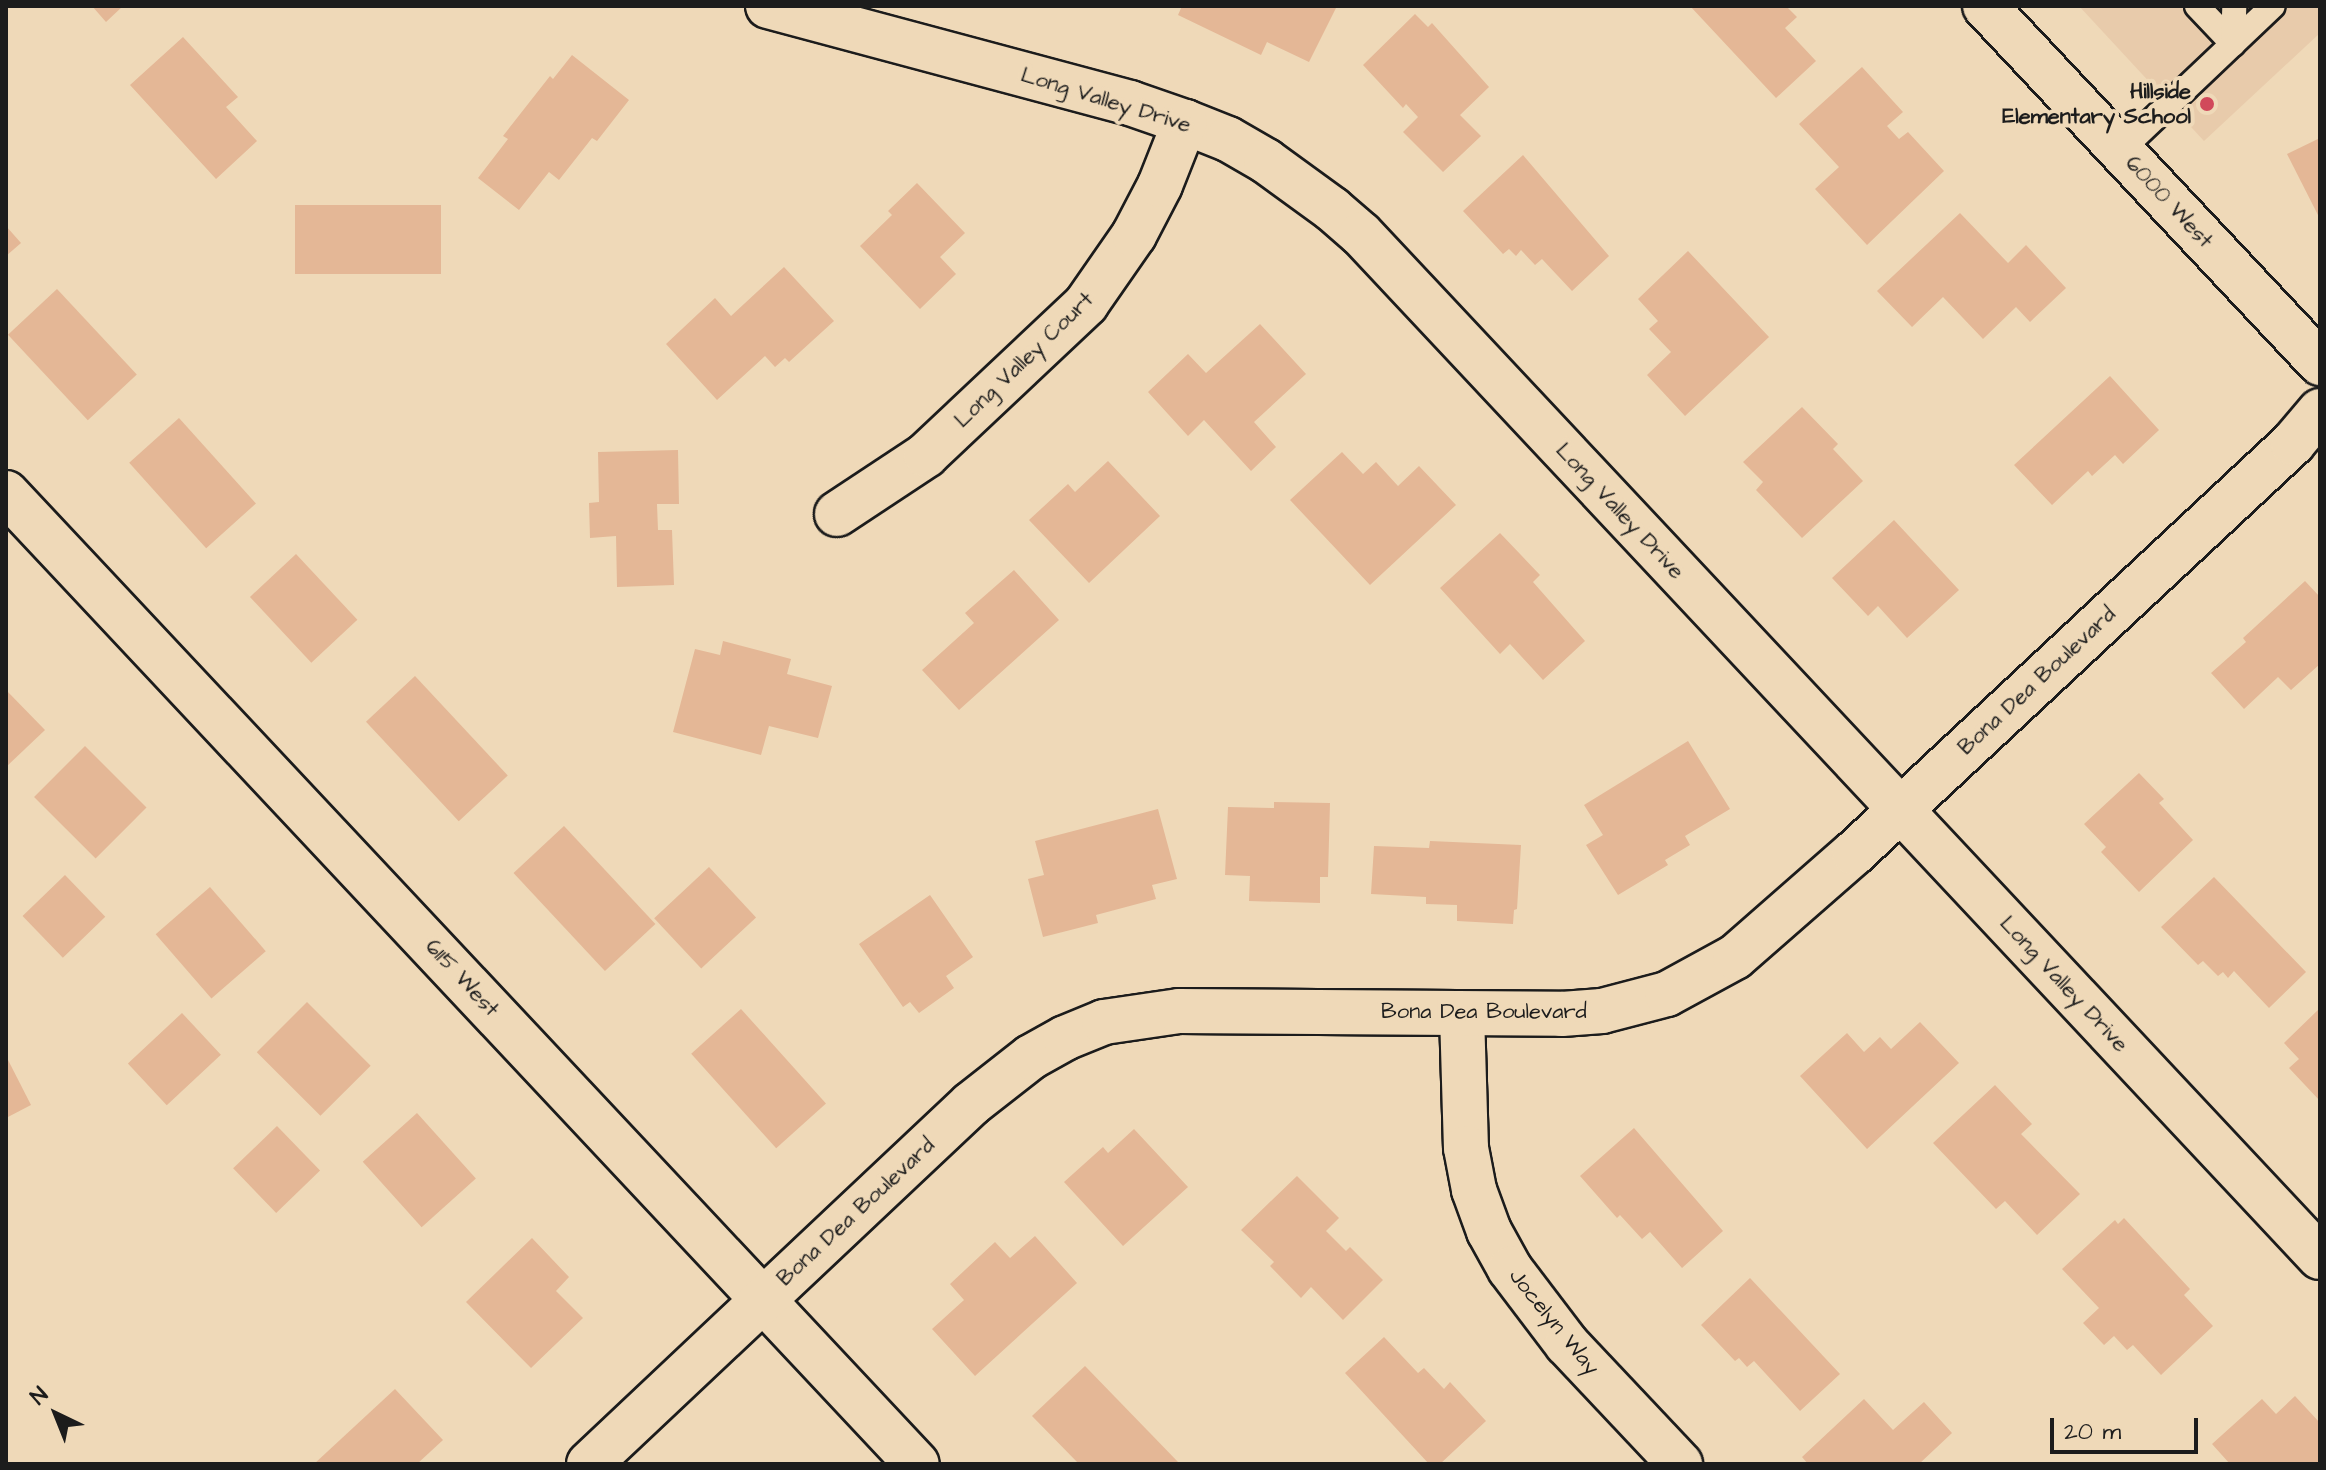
<!DOCTYPE html>
<html>
<head>
<meta charset="utf-8">
<style>
  body { margin:0 }
  #map { position:relative; width:2326px; height:1470px; overflow:hidden; background:#efd9b8; font-family:"Architects Daughter",sans-serif }
  div>[style] { position:absolute }
  .built>* { inset:0; background:#e8cbab }
  .building>* { inset:0; background:#e4b796; transform-origin:0 0 }
  .roads { filter:drop-shadow(2px 0 #1c1c1c) drop-shadow(-2px 0 #1c1c1c) drop-shadow(0 2px #1c1c1c) drop-shadow(0 -2px #1c1c1c) }
  .service>* { height:24px; margin:-12px; padding:0 12px; transform-origin:12px; border-radius:12px; background:#efd9b8 }
  .minor>* { height:44px; margin:-22px; padding:0 22px; transform-origin:22px; border-radius:22px; background:#efd9b8 }
  .tertiary>* { height:44px; margin:-22px; padding:0 22px; transform-origin:22px; border-radius:22px; background:#efd9b8 }
  .dots>* { width:22px; height:22px; translate:-50% -50%; box-sizing:border-box; border:4px solid #efd9b8; border-radius:50% }
  span { translate:-50% -50%; white-space:nowrap; text-align:center; line-height:1.15; -webkit-text-stroke:8px #efd9b8; paint-order:stroke }
  .poi-label { font-size:22px; color:#1c1c1c; font-weight:700 }
  .right { translate:-100% -50%; text-align:right }
  .street-label { font-size:22px; color:#1c1c1c }
  .frame { position:absolute; inset:0; border:8px solid #1c1c1c; pointer-events:none }
  .north { position:absolute; left:16px; top:1374px; width:80px; height:80px; -webkit-text-stroke:6px #efd9b8; paint-order:stroke; rotate:317deg; font-size:22px; font-weight:700; line-height:32px; text-align:center; color:#1c1c1c }
  .north::after { content:''; display:block; margin:auto; width:28px; height:36px; background:#1c1c1c; clip-path:polygon(50% 0,100% 100%,50% 72%,0 100%) }
  .scale { position:absolute; left:2050px; top:1418px; width:148px; height:36px; box-sizing:border-box; border:4px solid #1c1c1c; border-top:0; padding-left:10px; font-size:24px; line-height:28px; white-space:nowrap; color:#1c1c1c; -webkit-text-stroke:6px #efd9b8; paint-order:stroke }
</style>
</head>
<body>
<div id="map">
  <div class="built">
    <i style="clip-path:polygon(2079px 6px,2320px 6px,2320px 33px,2204px 141px)"></i>
  </div>
  <div class="building">
    <i style="clip-path:polygon(92px 6px,123px 6px,106px 22px)"></i>
    <i style="clip-path:polygon(1182px 6px,1337px 6px,1309px 62px,1267px 42px,1261px 55px,1178px 15px)"></i>
    <i style="clip-path:polygon(1690px 6px,1786px 6px,1797px 17px,1785px 28px,1816px 61px,1776px 98px)"></i>
    <i style="clip-path:polygon(1415px 14px,1428px 27px,1432px 23px,1489px 87px,1460px 115px,1481px 136px,1443px 172px,1403px 132px,1418px 117px,1406px 104px,1403px 108px,1363px 65px)"></i>
    <i style="clip-path:polygon(183px 37px,238px 97px,226px 107px,257px 141px,216px 179px,130px 85px)"></i>
    <i style="clip-path:polygon(572px 55px,629px 100px,597px 141px,592px 138px,559px 180px,549px 172px,519px 210px,478px 178px,508px 139px,503px 136px,550px 76px,553px 79px)"></i>
    <i style="clip-path:polygon(1862px 67px,1903px 112px,1887px 126px,1899px 139px,1908px 132px,1944px 171px,1867px 245px,1815px 189px,1839px 167px,1799px 124px)"></i>
    <i style="clip-path:polygon(2320px 138px,2320px 219px,2287px 154px)"></i>
    <i style="clip-path:polygon(1523px 155px,1609px 256px,1572px 291px,1542px 259px,1535px 265px,1521px 250px,1516px 256px,1509px 249px,1503px 254px,1463px 211px)"></i>
    <i style="clip-path:polygon(917px 183px,965px 233px,940px 257px,956px 274px,920px 309px,860px 246px,892px 215px,888px 211px)"></i>
    <i style="left:441px;top:205px;width:69px;height:146px;rotate:90deg"></i>
    <i style="clip-path:polygon(1960px 213px,2008px 263px,2026px 245px,2066px 288px,2030px 322px,2016px 307px,1983px 339px,1943px 297px,1912px 327px,1877px 291px)"></i>
    <i style="clip-path:polygon(6px 226px,21px 243px,6px 256px)"></i>
    <i style="clip-path:polygon(1688px 251px,1769px 337px,1685px 416px,1647px 375px,1671px 352px,1649px 329px,1658px 321px,1638px 299px)"></i>
    <i style="clip-path:polygon(784px 267px,834px 321px,789px 362px,785px 358px,775px 367px,765px 356px,717px 400px,666px 344px,715px 298px,731px 316px)"></i>
    <i style="left:57px;top:289px;width:117px;height:67px;rotate:47deg"></i>
    <i style="clip-path:polygon(1260px 324px,1306px 374px,1254px 422px,1276px 447px,1251px 471px,1204px 420px,1188px 436px,1148px 392px,1188px 354px,1206px 373px)"></i>
    <i style="clip-path:polygon(2110px 376px,2159px 430px,2123px 464px,2115px 455px,2092px 476px,2088px 471px,2052px 505px,2014px 465px)"></i>
    <i style="clip-path:polygon(1802px 407px,1838px 444px,1833px 449px,1863px 481px,1802px 538px,1756px 490px,1763px 482px,1743px 462px)"></i>
    <i style="left:179px;top:418px;width:115px;height:67px;rotate:48deg"></i>
    <i style="clip-path:polygon(678px 450px,679px 504px,657px 504px,658px 530px,672px 530px,674px 585px,617px 587px,616px 536px,590px 538px,589px 503px,599px 502px,598px 452px)"></i>
    <i style="clip-path:polygon(1342px 452px,1363px 474px,1376px 462px,1398px 486px,1419px 466px,1456px 505px,1370px 585px,1290px 500px)"></i>
    <i style="clip-path:polygon(1108px 461px,1160px 516px,1089px 583px,1029px 520px,1068px 484px,1075px 492px)"></i>
    <i style="clip-path:polygon(1894px 520px,1959px 590px,1907px 638px,1878px 606px,1868px 616px,1832px 578px)"></i>
    <i style="clip-path:polygon(1500px 533px,1540px 575px,1533px 582px,1585px 641px,1543px 680px,1510px 644px,1500px 654px,1440px 588px)"></i>
    <i style="left:296px;top:554px;width:90px;height:63px;rotate:47deg"></i>
    <i style="clip-path:polygon(1014px 570px,1059px 620px,959px 710px,922px 670px,974px 623px,965px 613px)"></i>
    <i style="clip-path:polygon(2305px 581px,2320px 597px,2320px 664px,2291px 690px,2278px 677px,2244px 709px,2211px 673px,2246px 642px,2243px 638px)"></i>
    <i style="clip-path:polygon(723px 641px,791px 659px,787px 674px,832px 686px,818px 738px,769px 726px,761px 755px,673px 732px,695px 649px,720px 655px)"></i>
    <i style="left:415px;top:676px;width:136px;height:67px;rotate:47deg"></i>
    <i style="clip-path:polygon(6px 690px,45px 730px,6px 767px)"></i>
    <i style="clip-path:polygon(1688px 741px,1730px 809px,1685px 836px,1690px 845px,1665px 860px,1668px 865px,1618px 895px,1586px 845px,1603px 835px,1584px 805px)"></i>
    <i style="left:85px;top:746px;width:87px;height:72px;rotate:45deg"></i>
    <i style="clip-path:polygon(2139px 773px,2164px 799px,2159px 803px,2193px 840px,2139px 892px,2101px 852px,2106px 847px,2084px 824px)"></i>
    <i style="clip-path:polygon(1274px 802px,1330px 803px,1328px 877px,1320px 877px,1320px 903px,1249px 901px,1250px 876px,1225px 875px,1228px 807px,1274px 808px)"></i>
    <i style="clip-path:polygon(1158px 809px,1177px 879px,1152px 885px,1156px 899px,1096px 915px,1098px 923px,1043px 937px,1028px 879px,1044px 875px,1035px 841px)"></i>
    <i style="left:564px;top:826px;width:134px;height:69px;rotate:47deg"></i>
    <i style="clip-path:polygon(1430px 841px,1521px 845px,1517px 909px,1514px 910px,1513px 924px,1457px 921px,1457px 905px,1426px 904px,1426px 897px,1371px 894px,1374px 846px,1429px 848px)"></i>
    <i style="left:709px;top:867px;width:69px;height:75px;rotate:47deg"></i>
    <i style="left:65px;top:875px;width:58px;height:59px;rotate:46deg"></i>
    <i style="clip-path:polygon(2214px 877px,2306px 972px,2269px 1008px,2234px 971px,2228px 978px,2223px 972px,2218px 976px,2203px 961px,2198px 965px,2161px 927px)"></i>
    <i style="left:210px;top:887px;width:85px;height:72px;rotate:49deg"></i>
    <i style="clip-path:polygon(930px 895px,973px 957px,946px 976px,954px 988px,919px 1013px,910px 1002px,903px 1007px,859px 944px)"></i>
    <i style="left:307px;top:1002px;width:90px;height:71px;rotate:45deg"></i>
    <i style="clip-path:polygon(2320px 1008px,2320px 1101px,2289px 1068px,2299px 1059px,2284px 1043px)"></i>
    <i style="left:741px;top:1009px;width:127px;height:67px;rotate:48deg"></i>
    <i style="left:182px;top:1013px;width:57px;height:74px;rotate:47deg"></i>
    <i style="clip-path:polygon(1920px 1022px,1959px 1063px,1867px 1149px,1800px 1076px,1847px 1033px,1864px 1052px,1880px 1037px,1891px 1049px)"></i>
    <i style="clip-path:polygon(6px 1056px,31px 1105px,6px 1118px)"></i>
    <i style="clip-path:polygon(1995px 1085px,2032px 1124px,2021px 1134px,2080px 1194px,2037px 1235px,2005px 1201px,1996px 1209px,1933px 1143px)"></i>
    <i style="left:417px;top:1113px;width:88px;height:73px;rotate:48deg"></i>
    <i style="left:277px;top:1126px;width:62px;height:61px;rotate:46deg"></i>
    <i style="clip-path:polygon(1634px 1128px,1723px 1231px,1682px 1268px,1650px 1232px,1642px 1239px,1620px 1215px,1617px 1218px,1580px 1176px)"></i>
    <i style="clip-path:polygon(1134px 1129px,1188px 1187px,1123px 1246px,1064px 1182px,1103px 1147px,1108px 1153px)"></i>
    <i style="clip-path:polygon(1297px 1176px,1339px 1218px,1326px 1231px,1346px 1251px,1350px 1247px,1383px 1280px,1343px 1320px,1311px 1287px,1301px 1298px,1270px 1266px,1274px 1262px,1241px 1230px)"></i>
    <i style="clip-path:polygon(2124px 1218px,2190px 1289px,2184px 1295px,2213px 1326px,2161px 1375px,2133px 1345px,2127px 1350px,2114px 1336px,2104px 1345px,2083px 1323px,2099px 1308px,2062px 1269px,2115px 1220px,2118px 1224px)"></i>
    <i style="clip-path:polygon(1035px 1236px,1077px 1283px,975px 1376px,932px 1329px,964px 1300px,950px 1284px,995px 1242px,1010px 1258px)"></i>
    <i style="clip-path:polygon(532px 1238px,569px 1277px,556px 1291px,583px 1318px,531px 1368px,466px 1302px)"></i>
    <i style="clip-path:polygon(1750px 1278px,1840px 1374px,1800px 1411px,1754px 1361px,1747px 1367px,1739px 1358px,1735px 1361px,1701px 1325px)"></i>
    <i style="clip-path:polygon(1384px 1337px,1418px 1373px,1424px 1368px,1444px 1389px,1450px 1382px,1486px 1421px,1440px 1464px,1429px 1464px,1345px 1373px)"></i>
    <i style="clip-path:polygon(1085px 1366px,1180px 1464px,1079px 1464px,1032px 1416px)"></i>
    <i style="clip-path:polygon(395px 1389px,443px 1440px,417px 1464px,314px 1464px)"></i>
    <i style="clip-path:polygon(2295px 1396px,2320px 1423px,2320px 1460px,2315px 1464px,2230px 1464px,2212px 1444px,2262px 1399px,2276px 1414px)"></i>
    <i style="clip-path:polygon(1864px 1399px,1893px 1430px,1924px 1402px,1952px 1433px,1919px 1464px,1808px 1464px,1802px 1457px)"></i>
  </div>
  <div class="roads">
    <div class="service">
      <i style="left:2197px;top:6px;width:52px;rotate:46.5deg"></i>
      <i style="left:2233px;top:44px;width:38px;rotate:-88deg"></i>
      <i style="left:2121px;top:150px;width:209px;rotate:-43.5deg"></i>
    </div>
    <div class="minor">
      <i style="left:768px;top:6px;width:375px;rotate:15deg"></i>
      <i style="left:1130px;top:103px;width:58px;rotate:19.1deg"></i>
      <i style="left:1185px;top:122px;width:46px;rotate:21.6deg"></i>
      <i style="left:1228px;top:139px;width:44px;rotate:30.1deg"></i>
      <i style="left:1266px;top:161px;width:82px;rotate:36deg"></i>
      <i style="left:1332px;top:209px;width:38px;rotate:41deg"></i>
      <i style="left:1361px;top:234px;width:1402px;rotate:46.85deg"></i>
      <i style="left:6px;top:493px;width:1331px;rotate:46.83deg"></i>
      <i style="left:837px;top:514px;width:107px;rotate:-33.5deg"></i>
      <i style="left:926px;top:455px;width:220px;rotate:-43.3deg"></i>
      <i style="left:1086px;top:304px;width:84px;rotate:-55.2deg"></i>
      <i style="left:1134px;top:235px;width:56px;rotate:-62.5deg"></i>
      <i style="left:1160px;top:185px;width:68px;rotate:-68.4deg"></i>
      <i style="left:1462px;top:1014px;width:134px;rotate:88.3deg"></i>
      <i style="left:1466px;top:1148px;width:43px;rotate:79.2deg"></i>
      <i style="left:1474px;top:1190px;width:44px;rotate:69.9deg"></i>
      <i style="left:1489px;top:1231px;width:43px;rotate:61.1deg"></i>
      <i style="left:1510px;top:1269px;width:94px;rotate:52.8deg"></i>
      <i style="left:1567px;top:1344px;width:165px;rotate:46.7deg"></i>
      <i style="left:589px;top:1464px;width:525px;rotate:-43.3deg"></i>
      <i style="left:971px;top:1104px;width:76px;rotate:-38.1deg"></i>
      <i style="left:1031px;top:1057px;width:39px;rotate:-29deg"></i>
      <i style="left:1065px;top:1038px;width:42px;rotate:-22.3deg"></i>
      <i style="left:1104px;top:1022px;width:76px;rotate:-8.3deg"></i>
      <i style="left:1179px;top:1011px;width:383px;rotate:0.4deg"></i>
      <i style="left:1562px;top:1014px;width:40px;rotate:-4.3deg"></i>
      <i style="left:1602px;top:1011px;width:67px;rotate:-14.7deg"></i>
      <i style="left:1667px;top:994px;width:77px;rotate:-28.6deg"></i>
      <i style="left:1735px;top:957px;width:158px;rotate:-41.2deg"></i>
      <i style="left:1854px;top:853px;width:601px;rotate:-43.04deg"></i>
      <i style="left:2293px;top:443px;width:42px;rotate:-49.8deg"></i>
    </div>
    <div class="tertiary">
      <i style="left:1985px;top:6px;width:490px;rotate:46.8deg"></i>
    </div>
  </div>
  <div class="dots">
    <i style="left:2207px;top:104px;background:#d1495b"></i>
  </div>
  <div class="poi-label">
    <span class="right" style="left:2191px;top:104px">Hillside<br>Elementary School</span>
  </div>
  <div class="street-label">
    <span style="left:1106px;top:100px;rotate:17deg">Long Valley Drive</span>
    <span style="left:2169px;top:202px;rotate:47deg">6000 West</span>
    <span style="left:1024px;top:360px;rotate:-44deg">Long Valley Court</span>
    <span style="left:1620px;top:511px;rotate:47deg">Long Valley Drive</span>
    <span style="left:2037px;top:681px;rotate:-43deg">Bona Dea Boulevard</span>
    <span style="left:462px;top:978px;rotate:47deg">6115 West</span>
    <span style="left:2064px;top:984px;rotate:47deg">Long Valley Drive</span>
    <span style="left:1484px;top:1012px">Bona Dea Boulevard</span>
    <span style="left:856px;top:1212px;rotate:-43deg">Bona Dea Boulevard</span>
    <span style="left:1554px;top:1322px;rotate:51deg">Jocelyn Way</span>
  </div>
  <div class="frame"></div>
  <div class="north">N</div>
  <div class="scale">20 m</div>
</div>
</body>
</html>
